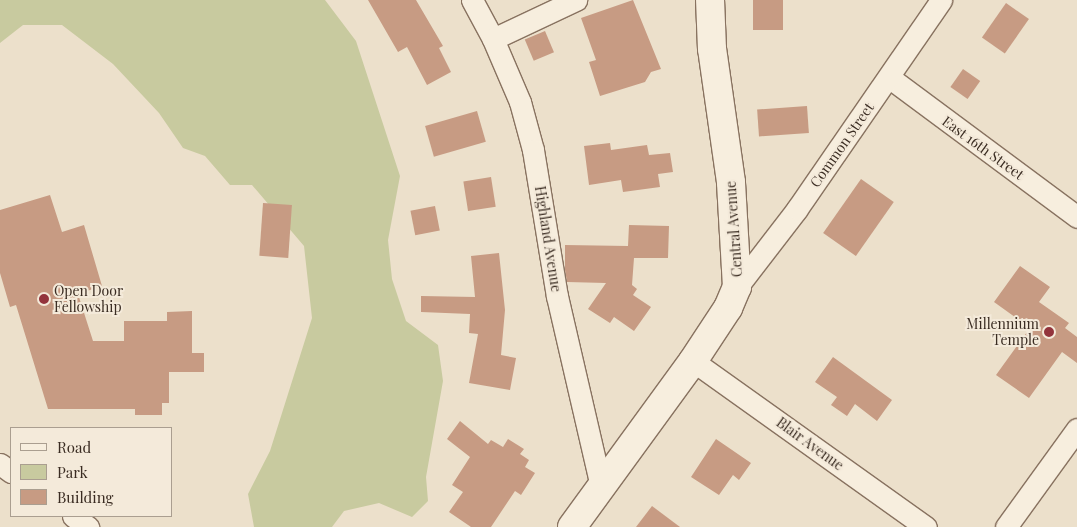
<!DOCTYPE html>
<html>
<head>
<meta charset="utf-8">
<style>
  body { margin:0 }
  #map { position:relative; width:1077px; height:527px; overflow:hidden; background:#ece0cb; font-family:"Playfair Display",serif }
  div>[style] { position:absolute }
  .green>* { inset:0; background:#c8ca9f }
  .building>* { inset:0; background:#c79b83; transform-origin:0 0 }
  .roads { filter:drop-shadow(1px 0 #887260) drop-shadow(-1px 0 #887260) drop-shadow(0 1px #887260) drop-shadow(0 -1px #887260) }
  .street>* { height:21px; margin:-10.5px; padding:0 10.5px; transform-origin:10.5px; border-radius:10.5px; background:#f7eede }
  .secondary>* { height:28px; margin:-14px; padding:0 14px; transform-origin:14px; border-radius:14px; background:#f7eede }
  .dots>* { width:14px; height:14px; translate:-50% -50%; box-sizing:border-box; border:2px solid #f4eada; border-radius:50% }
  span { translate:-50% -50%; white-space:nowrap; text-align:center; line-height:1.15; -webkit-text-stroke:4px #f4eada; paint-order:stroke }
  .street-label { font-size:14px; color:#3a2c22 }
  .poi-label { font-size:14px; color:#3a2c22 }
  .left { translate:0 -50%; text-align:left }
  .right { translate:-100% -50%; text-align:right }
  .legend { position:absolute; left:10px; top:427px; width:162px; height:90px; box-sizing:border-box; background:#f4eada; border:1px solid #aa9e90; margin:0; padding:6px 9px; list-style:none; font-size:15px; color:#3a2c22 }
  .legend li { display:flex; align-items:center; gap:10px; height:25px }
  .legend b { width:25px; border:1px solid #aa9e90 }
</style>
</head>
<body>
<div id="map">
  <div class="green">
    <i style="clip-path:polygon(0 0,325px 0,356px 41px,400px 176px,388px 240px,392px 279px,406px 321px,438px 345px,443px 381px,426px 477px,428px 501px,412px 517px,379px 503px,344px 511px,332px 527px,254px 527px,248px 494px,270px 451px,312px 318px,304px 246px,252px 185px,230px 185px,205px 156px,183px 148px,159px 113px,113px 64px,62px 25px,23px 25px,0 43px)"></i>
  </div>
  <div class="building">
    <i style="clip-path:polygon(368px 0,416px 0,443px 46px,439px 48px,451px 72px,427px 85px,407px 47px,398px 52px)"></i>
    <i style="clip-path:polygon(633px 0,661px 69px,651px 72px,645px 82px,600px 96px,589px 62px,596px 60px,581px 18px)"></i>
    <i style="left:753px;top:0;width:30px;height:30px"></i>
    <i style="left:1006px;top:3px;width:28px;height:42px;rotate:35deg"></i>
    <i style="left:545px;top:31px;width:23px;height:22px;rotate:67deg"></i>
    <i style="left:963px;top:69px;width:21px;height:22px;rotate:35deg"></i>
    <i style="left:807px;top:106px;width:27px;height:50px;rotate:86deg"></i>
    <i style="left:477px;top:111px;width:32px;height:54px;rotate:74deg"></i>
    <i style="clip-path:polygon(610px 143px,611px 150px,647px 145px,649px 155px,670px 153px,673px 172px,658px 174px,660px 187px,623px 192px,621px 180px,589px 185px,584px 146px)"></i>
    <i style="left:491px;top:177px;width:30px;height:28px;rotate:81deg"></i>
    <i style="left:861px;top:179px;width:40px;height:66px;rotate:35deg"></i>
    <i style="clip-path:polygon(50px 195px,62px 232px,84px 225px,102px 286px,78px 294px,93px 341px,124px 341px,124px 321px,167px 321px,167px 312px,192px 311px,192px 353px,204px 353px,204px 372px,169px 372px,169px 403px,162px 403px,162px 415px,135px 415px,135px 409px,48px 409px,16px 305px,10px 307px,0 273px,0 210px)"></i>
    <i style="left:263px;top:203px;width:29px;height:53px;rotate:4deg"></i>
    <i style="left:435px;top:206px;width:25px;height:25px;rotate:79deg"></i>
    <i style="clip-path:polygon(629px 225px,669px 226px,668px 258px,634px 258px,632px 285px,637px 289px,633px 295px,651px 307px,634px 331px,614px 317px,610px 323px,588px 309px,606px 283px,567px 282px,565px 270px,565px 245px,628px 246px)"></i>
    <i style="clip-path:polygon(499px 253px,505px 310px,501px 355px,516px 358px,510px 390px,469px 383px,478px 334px,469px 333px,470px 314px,421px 312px,421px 296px,475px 297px,471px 256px)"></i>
    <i style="clip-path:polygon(1020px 266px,1050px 287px,1039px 302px,1069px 323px,1065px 328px,1077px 337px,1077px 363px,1062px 352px,1029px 398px,996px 375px,1030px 328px,994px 302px)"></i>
    <i style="clip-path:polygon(833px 357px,892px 400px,877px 421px,855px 404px,847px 416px,831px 405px,837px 397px,815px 382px)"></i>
    <i style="clip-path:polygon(460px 421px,488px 444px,491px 440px,503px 447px,508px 439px,524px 449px,520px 454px,529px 460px,525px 467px,535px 473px,521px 495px,515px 491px,491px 527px,471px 527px,449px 512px,463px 492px,452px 485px,470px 457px,447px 439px)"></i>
    <i style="clip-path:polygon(716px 439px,751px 463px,739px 480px,733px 475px,719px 495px,691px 477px)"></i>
    <i style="clip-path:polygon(652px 506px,680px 527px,636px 527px)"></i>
  </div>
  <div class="roads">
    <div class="street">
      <i style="left:472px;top:0;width:44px;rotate:61.7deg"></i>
      <i style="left:493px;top:39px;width:69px;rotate:66.8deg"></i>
      <i style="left:520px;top:102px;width:50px;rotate:74.8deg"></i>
      <i style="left:533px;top:150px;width:148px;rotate:80.7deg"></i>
      <i style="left:557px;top:296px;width:195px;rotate:77deg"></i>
      <i style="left:493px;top:39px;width:92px;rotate:-25.2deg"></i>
      <i style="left:890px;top:78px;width:233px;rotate:36.6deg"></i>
      <i style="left:737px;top:287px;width:98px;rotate:-52.4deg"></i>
      <i style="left:797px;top:209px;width:254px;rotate:-55.4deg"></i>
      <i style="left:693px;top:361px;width:286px;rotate:35.5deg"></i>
      <i style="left:0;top:464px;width:14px;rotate:36deg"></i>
      <i style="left:73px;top:516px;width:19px;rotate:36deg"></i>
      <i style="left:1006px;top:527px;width:121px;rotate:-54.1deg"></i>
    </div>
    <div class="secondary">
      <i style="left:572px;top:527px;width:205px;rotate:-53.9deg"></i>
      <i style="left:693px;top:361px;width:64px;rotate:-56.6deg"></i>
      <i style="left:728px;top:308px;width:23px;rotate:-67deg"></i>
      <i style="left:737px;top:287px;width:105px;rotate:-93.3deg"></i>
      <i style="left:731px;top:182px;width:134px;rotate:-98.1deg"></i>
      <i style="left:712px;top:49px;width:49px;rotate:-92.3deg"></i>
    </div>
  </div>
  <div class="dots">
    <i style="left:44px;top:299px;background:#93343c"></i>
    <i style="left:1049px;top:332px;background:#93343c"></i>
  </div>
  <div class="street-label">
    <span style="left:842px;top:145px;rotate:-55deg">Common Street</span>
    <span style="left:983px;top:148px;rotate:36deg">East 16th Street</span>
    <span style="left:734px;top:229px;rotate:-94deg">Central Avenue</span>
    <span style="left:548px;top:239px;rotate:81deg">Highland Avenue</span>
    <span style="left:810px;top:444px;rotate:36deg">Blair Avenue</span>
  </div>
  <div class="poi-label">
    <span class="left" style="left:54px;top:299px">Open Door<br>Fellowship</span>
    <span class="right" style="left:1039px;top:332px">Millennium<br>Temple</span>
  </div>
  <ul class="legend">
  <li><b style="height:6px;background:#f7eede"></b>Road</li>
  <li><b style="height:14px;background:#c8ca9f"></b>Park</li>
  <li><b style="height:14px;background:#c79b83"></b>Building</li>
  </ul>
</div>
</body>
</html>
